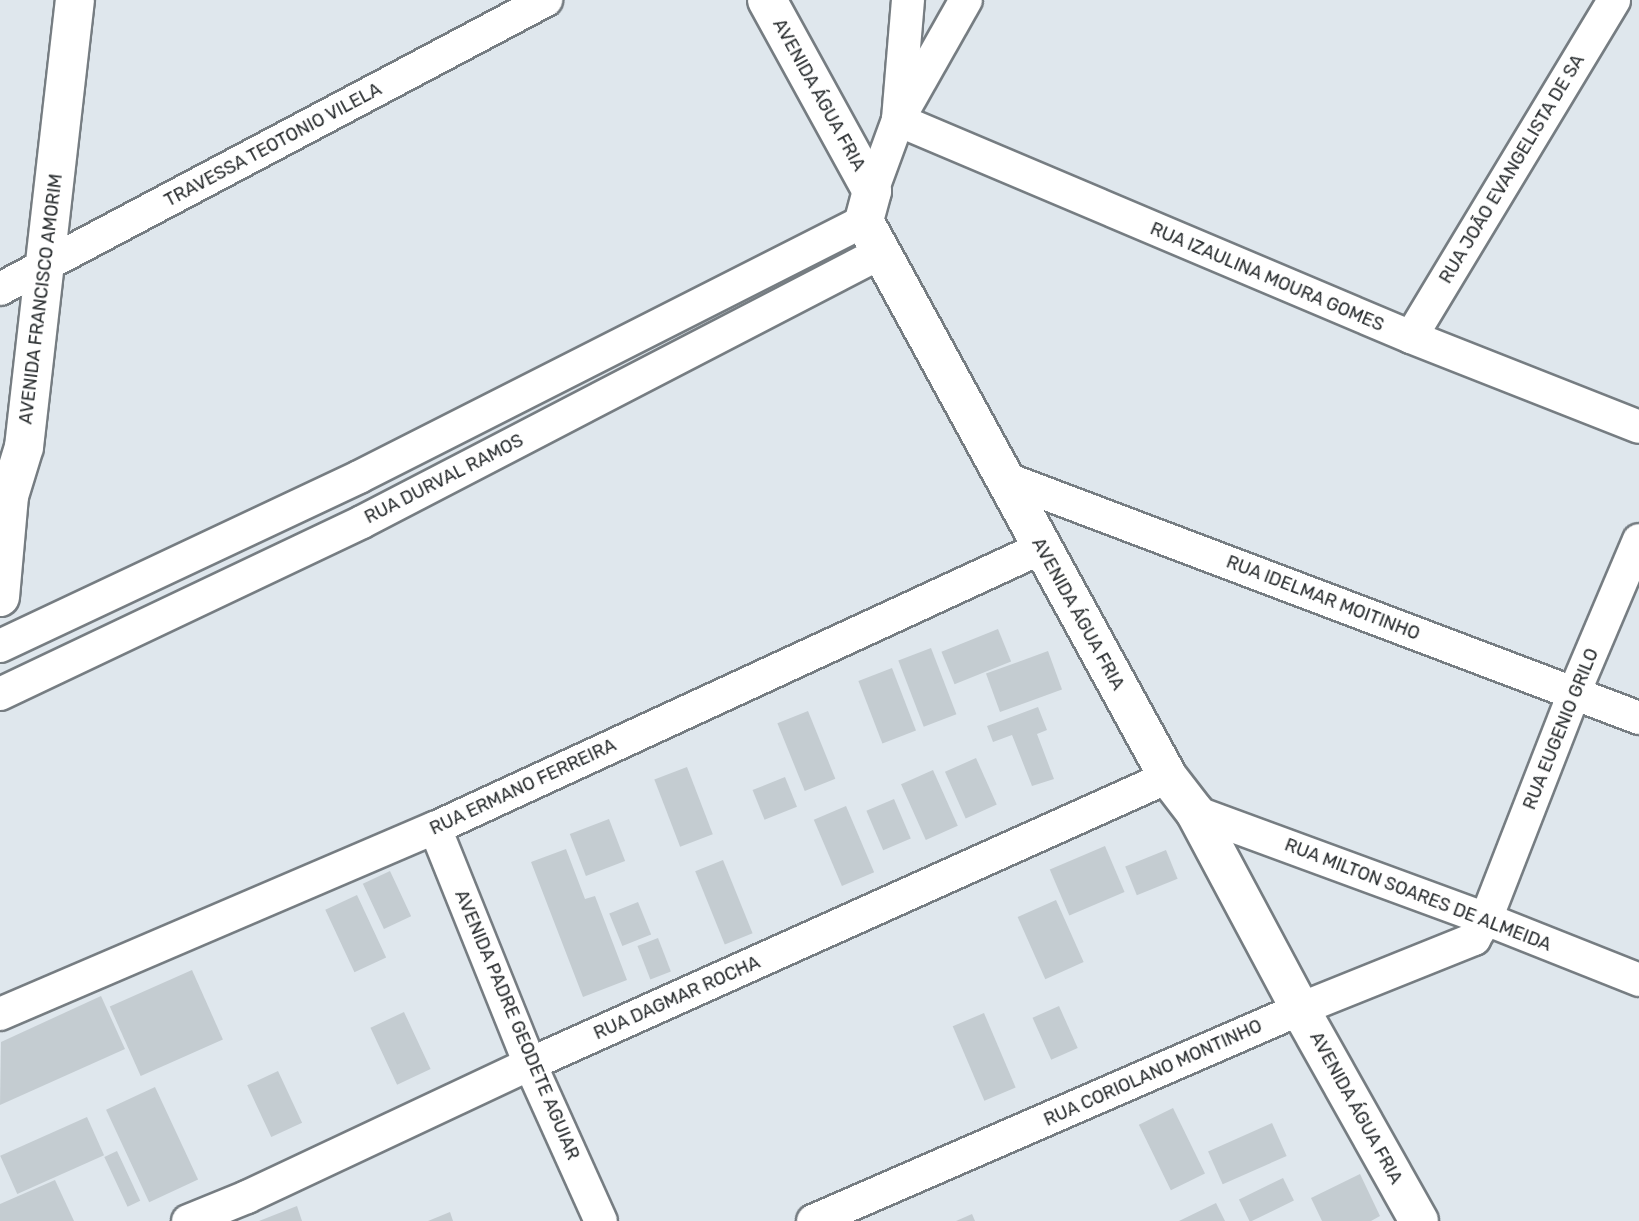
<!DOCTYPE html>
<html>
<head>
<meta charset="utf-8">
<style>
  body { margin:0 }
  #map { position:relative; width:1639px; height:1221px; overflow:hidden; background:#dfe7ed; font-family:Rubik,sans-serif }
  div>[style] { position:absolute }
  .building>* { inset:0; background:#c4ccd1; transform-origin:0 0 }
  .roads { filter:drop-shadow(2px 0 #767d82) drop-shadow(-2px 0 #767d82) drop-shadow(0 2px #767d82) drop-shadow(0 -2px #767d82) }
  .street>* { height:32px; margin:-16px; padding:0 16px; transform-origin:16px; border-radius:16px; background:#fff }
  .secondary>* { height:38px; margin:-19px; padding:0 19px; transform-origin:19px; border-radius:19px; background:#fff }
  span { translate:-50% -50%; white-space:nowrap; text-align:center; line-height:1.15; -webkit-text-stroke:6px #fff; paint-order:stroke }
  .street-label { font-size:18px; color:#292d2f }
</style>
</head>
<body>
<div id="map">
  <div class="building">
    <i style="left:998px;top:629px;width:35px;height:61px;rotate:68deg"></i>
    <i style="left:931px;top:648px;width:71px;height:35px;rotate:69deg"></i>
    <i style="left:1048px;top:651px;width:41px;height:66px;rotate:70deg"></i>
    <i style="left:892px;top:668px;width:67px;height:36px;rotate:69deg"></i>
    <i style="clip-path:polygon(1038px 707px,1047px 730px,1037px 734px,1054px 779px,1032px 786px,1012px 735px,993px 742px,987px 726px)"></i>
    <i style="left:808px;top:711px;width:73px;height:33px;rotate:68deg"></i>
    <i style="left:976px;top:758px;width:51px;height:34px;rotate:66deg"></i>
    <i style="left:687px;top:767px;width:72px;height:35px;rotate:69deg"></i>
    <i style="left:933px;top:770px;width:61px;height:35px;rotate:66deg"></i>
    <i style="left:785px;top:777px;width:32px;height:35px;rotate:68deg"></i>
    <i style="left:894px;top:799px;width:43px;height:30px;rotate:67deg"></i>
    <i style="left:846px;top:806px;width:72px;height:35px;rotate:67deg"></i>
    <i style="left:609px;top:819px;width:45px;height:42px;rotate:69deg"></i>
    <i style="left:1105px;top:846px;width:50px;height:60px;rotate:67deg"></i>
    <i style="clip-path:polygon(566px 849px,585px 899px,595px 896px,627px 980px,583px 997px,531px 862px)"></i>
    <i style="left:1166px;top:850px;width:31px;height:44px;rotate:68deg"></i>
    <i style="left:723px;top:860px;width:79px;height:30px;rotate:68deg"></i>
    <i style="left:390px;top:871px;width:50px;height:30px;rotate:65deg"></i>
    <i style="left:357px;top:895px;width:69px;height:35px;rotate:65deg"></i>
    <i style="left:1056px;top:900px;width:68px;height:42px;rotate:66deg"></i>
    <i style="left:638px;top:902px;width:35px;height:31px;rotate:68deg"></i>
    <i style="left:658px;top:938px;width:36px;height:22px;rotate:69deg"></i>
    <i style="left:192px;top:970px;width:76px;height:90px;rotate:66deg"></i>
    <i style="clip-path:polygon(101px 996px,125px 1049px,0 1105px,1px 1042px)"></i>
    <i style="left:1059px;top:1006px;width:46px;height:29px;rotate:66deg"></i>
    <i style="left:404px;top:1012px;width:63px;height:37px;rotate:65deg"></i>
    <i style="left:984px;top:1013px;width:81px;height:34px;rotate:67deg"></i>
    <i style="left:278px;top:1071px;width:57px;height:34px;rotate:65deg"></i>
    <i style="left:155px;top:1087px;width:102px;height:54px;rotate:65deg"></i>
    <i style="left:1173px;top:1108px;width:73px;height:38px;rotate:64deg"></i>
    <i style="left:87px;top:1117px;width:42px;height:95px;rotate:66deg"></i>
    <i style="left:1272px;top:1123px;width:36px;height:70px;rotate:66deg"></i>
    <i style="left:117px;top:1151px;width:55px;height:14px;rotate:65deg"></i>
    <i style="clip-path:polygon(1360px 1174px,1380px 1216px,1371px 1221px,1322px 1221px,1311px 1198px)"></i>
    <i style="left:1283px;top:1178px;width:25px;height:49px;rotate:64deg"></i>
    <i style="clip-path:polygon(55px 1180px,74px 1221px,0 1221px,0 1204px)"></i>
    <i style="clip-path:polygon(1216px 1203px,1225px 1221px,1179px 1221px)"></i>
    <i style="clip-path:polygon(297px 1206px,302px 1221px,259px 1221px)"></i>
    <i style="clip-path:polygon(450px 1212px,453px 1221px,428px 1221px)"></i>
    <i style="clip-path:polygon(972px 1214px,975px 1221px,956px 1221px)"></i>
  </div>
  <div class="roads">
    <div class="street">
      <i style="left:908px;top:0;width:120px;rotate:94.8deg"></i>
      <i style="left:898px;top:120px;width:557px;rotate:22.93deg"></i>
      <i style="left:1411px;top:337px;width:245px;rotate:21.5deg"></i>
      <i style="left:872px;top:191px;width:76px;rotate:-69.9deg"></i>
      <i style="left:898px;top:120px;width:138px;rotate:-60.5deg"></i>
      <i style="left:0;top:289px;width:618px;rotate:-27.89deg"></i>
      <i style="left:1411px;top:337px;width:393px;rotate:-58.9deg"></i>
      <i style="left:1007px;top:479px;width:676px;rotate:20.71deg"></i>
      <i style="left:0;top:646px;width:397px;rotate:-25.2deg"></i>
      <i style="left:359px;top:477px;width:566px;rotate:-26.88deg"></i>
      <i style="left:0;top:694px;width:401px;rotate:-25.4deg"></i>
      <i style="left:362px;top:522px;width:586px;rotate:-27.44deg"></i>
      <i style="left:1195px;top:812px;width:310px;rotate:20.2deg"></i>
      <i style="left:1486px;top:919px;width:165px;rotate:21.7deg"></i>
      <i style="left:435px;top:828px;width:254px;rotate:68.1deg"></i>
      <i style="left:530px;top:1064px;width:172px;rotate:65.7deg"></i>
      <i style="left:0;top:1014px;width:473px;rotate:-23.2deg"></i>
      <i style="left:435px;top:828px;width:668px;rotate:-24.8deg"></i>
      <i style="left:188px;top:1221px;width:64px;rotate:-22.1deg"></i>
      <i style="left:247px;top:1197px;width:313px;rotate:-25.2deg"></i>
      <i style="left:530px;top:1064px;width:700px;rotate:-24.22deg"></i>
      <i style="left:813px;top:1221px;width:531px;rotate:-23.52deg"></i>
      <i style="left:1300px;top:1009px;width:188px;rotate:-21.9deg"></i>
      <i style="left:1474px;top:939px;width:23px;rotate:-59deg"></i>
      <i style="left:1486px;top:919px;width:243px;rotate:-68.7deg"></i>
      <i style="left:1574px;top:693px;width:166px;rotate:-67deg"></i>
    </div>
    <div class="secondary">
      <i style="left:767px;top:0;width:218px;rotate:61.2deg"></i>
      <i style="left:872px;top:191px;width:31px;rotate:105deg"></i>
      <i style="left:864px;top:221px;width:634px;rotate:61.33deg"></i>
      <i style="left:1168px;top:777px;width:44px;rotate:52.4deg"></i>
      <i style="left:1195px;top:812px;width:223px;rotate:61.9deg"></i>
      <i style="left:1300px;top:1009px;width:243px;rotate:60.7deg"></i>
      <i style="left:0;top:597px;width:101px;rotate:-84.9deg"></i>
      <i style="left:9px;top:496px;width:51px;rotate:-73deg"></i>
      <i style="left:24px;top:447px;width:450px;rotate:-83.5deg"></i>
    </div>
  </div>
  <div class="street-label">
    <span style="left:819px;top:95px;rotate:61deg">AVENIDA ÁGUA FRIA</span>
    <span style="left:273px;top:145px;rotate:-28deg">TRAVESSA TEOTONIO VILELA</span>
    <span style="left:1512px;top:169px;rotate:-59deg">RUA JOÃO EVANGELISTA DE SA</span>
    <span style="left:1267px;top:277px;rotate:23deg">RUA IZAULINA MOURA GOMES</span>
    <span style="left:41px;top:299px;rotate:-83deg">AVENIDA FRANCISCO AMORIM</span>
    <span style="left:444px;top:479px;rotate:-27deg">RUA DURVAL RAMOS</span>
    <span style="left:1323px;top:598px;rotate:21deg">RUA IDELMAR MOITINHO</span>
    <span style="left:1078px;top:614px;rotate:61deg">AVENIDA ÁGUA FRIA</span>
    <span style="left:1561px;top:729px;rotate:-68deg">RUA EUGENIO GRILO</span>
    <span style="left:523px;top:787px;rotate:-25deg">RUA ERMANO FERREIRA</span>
    <span style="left:1418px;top:895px;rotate:21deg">RUA MILTON SOARES DE ALMEIDA</span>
    <span style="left:677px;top:998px;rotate:-24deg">RUA DAGMAR ROCHA</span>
    <span style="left:517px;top:1025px;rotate:67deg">AVENIDA PADRE GEODETE AGUIAR</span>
    <span style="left:1153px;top:1073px;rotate:-24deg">RUA CORIOLANO MONTINHO</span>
    <span style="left:1356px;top:1108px;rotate:61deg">AVENIDA ÁGUA FRIA</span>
  </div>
</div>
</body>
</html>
